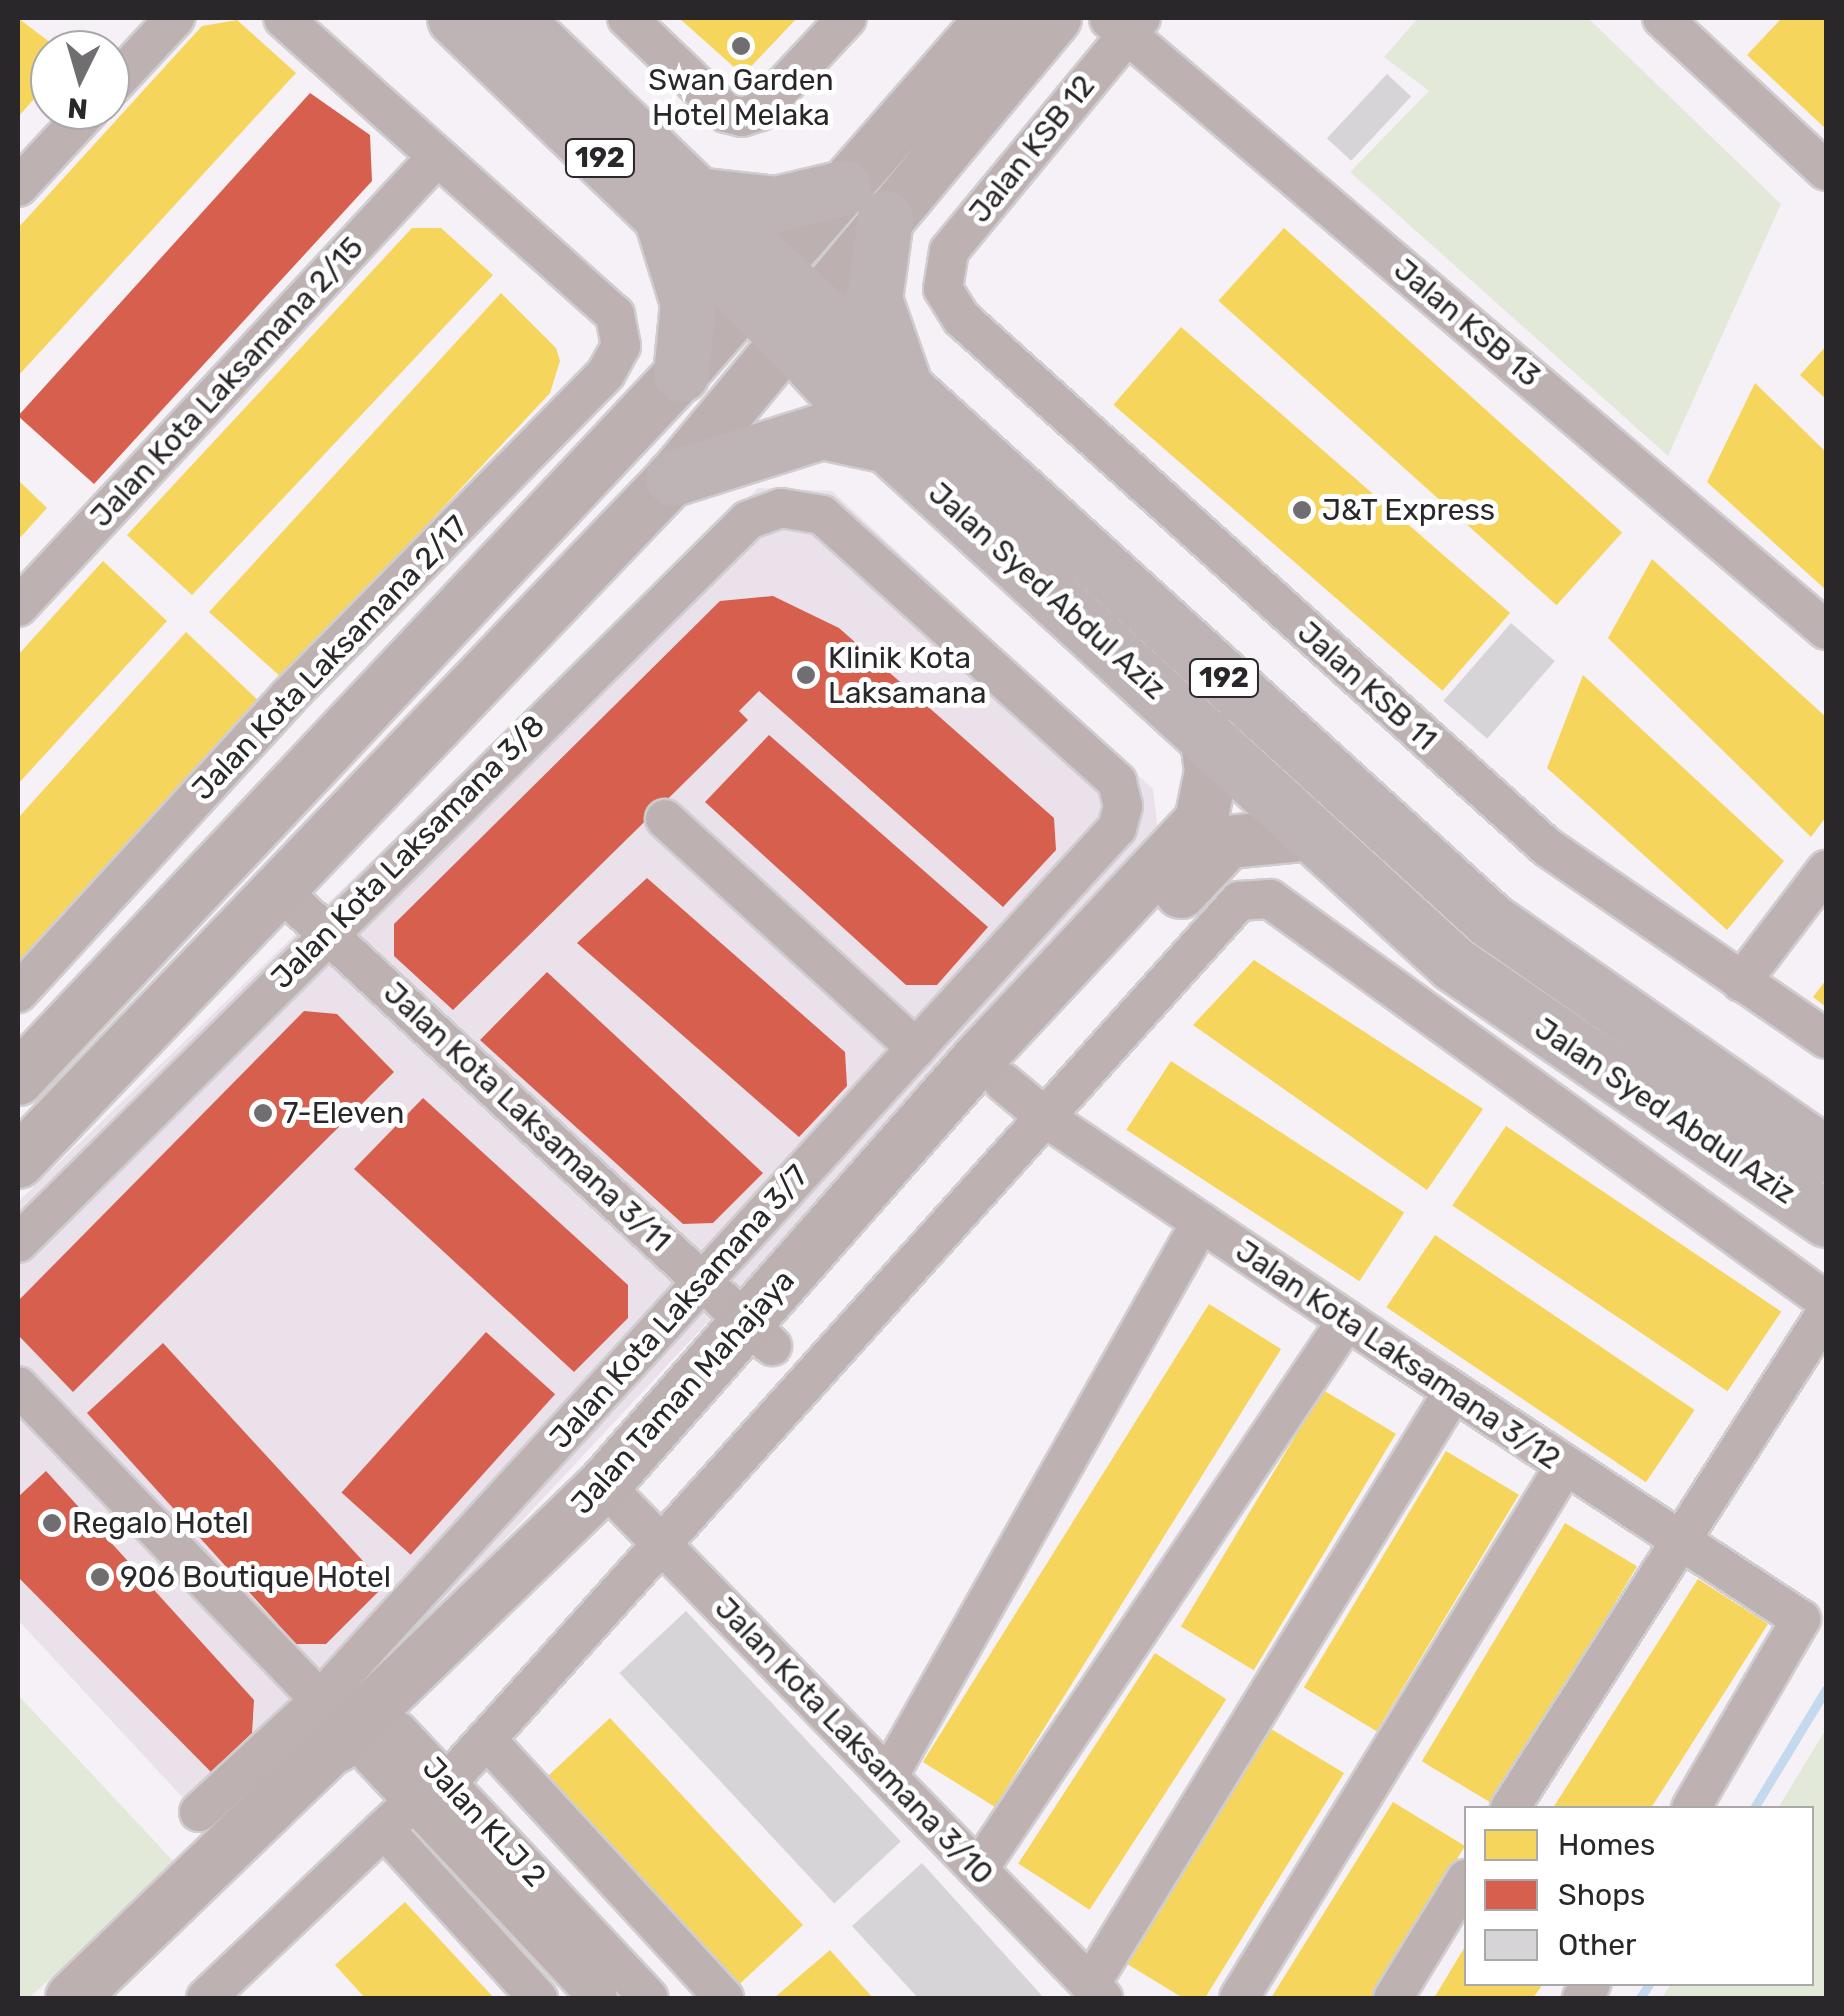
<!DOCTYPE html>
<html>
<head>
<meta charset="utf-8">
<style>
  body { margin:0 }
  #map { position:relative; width:1844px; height:2016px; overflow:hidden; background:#f6f1f6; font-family:Rubik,sans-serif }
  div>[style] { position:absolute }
  .built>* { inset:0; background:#ebe1eb }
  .green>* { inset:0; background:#e3e9d9 }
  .homes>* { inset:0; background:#f6d55c; transform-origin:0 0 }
  .shops>* { inset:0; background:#d6604d; transform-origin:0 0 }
  .stream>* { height:9px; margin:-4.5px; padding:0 4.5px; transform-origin:4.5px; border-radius:4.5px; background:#c4d8ee }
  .building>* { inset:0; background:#d7d4d8; transform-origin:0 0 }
  .roads { filter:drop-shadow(2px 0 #d0cdd0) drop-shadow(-2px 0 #d0cdd0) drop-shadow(0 2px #d0cdd0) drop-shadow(0 -2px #d0cdd0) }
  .street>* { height:38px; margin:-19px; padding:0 19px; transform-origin:19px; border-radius:19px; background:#bdb1b2 }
  .secondary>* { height:52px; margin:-26px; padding:0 26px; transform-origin:26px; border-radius:26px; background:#bcb0b1 }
  .primary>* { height:55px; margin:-27.5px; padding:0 27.5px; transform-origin:27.5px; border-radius:27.5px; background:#bfb4b5 }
  .dots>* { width:28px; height:28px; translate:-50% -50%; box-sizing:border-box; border:5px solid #fff; border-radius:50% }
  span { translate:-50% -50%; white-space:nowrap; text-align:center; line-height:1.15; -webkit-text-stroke:10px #fff; paint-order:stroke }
  .shield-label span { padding:2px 8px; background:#fff; border:2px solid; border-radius:8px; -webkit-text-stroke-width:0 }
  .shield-label { font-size:28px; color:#2a272a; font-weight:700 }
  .poi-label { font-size:30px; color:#2a272a }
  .left { translate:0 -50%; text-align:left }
  .street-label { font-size:30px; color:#2a272a }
  .frame { position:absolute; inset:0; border:20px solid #2a272a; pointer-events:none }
  .legend { position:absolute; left:1464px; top:1806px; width:350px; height:180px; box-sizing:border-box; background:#fff; border:2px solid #aaa9aa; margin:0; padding:12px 18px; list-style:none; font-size:30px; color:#2a272a }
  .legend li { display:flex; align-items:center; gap:20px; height:50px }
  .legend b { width:50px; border:2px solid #aaa9aa }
  .north { position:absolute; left:30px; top:30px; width:100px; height:100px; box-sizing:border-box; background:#fff; border:2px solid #aaa9aa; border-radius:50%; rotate:185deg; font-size:28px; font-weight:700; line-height:40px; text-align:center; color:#2a272a }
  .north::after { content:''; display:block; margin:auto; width:35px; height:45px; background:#716e71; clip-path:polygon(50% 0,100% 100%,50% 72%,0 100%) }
</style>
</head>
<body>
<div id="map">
  <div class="built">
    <i style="clip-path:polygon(758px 488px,832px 491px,1153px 789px,1159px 839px,223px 1841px,18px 1620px,18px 1202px)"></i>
  </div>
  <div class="green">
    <i style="clip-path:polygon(1418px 18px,1588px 18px,1781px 204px,1668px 456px,1350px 172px,1429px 91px,1384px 57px)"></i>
    <i style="clip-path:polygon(18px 1695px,175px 1863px,29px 1998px,18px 1998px)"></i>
    <i style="clip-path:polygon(1826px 1729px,1826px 1998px,1662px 1998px,1671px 1984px,1812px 1984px,1812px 1808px,1778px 1808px)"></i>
  </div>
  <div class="homes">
    <i style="clip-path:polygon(18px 18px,60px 50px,50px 50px,50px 81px,18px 117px)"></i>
    <i style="clip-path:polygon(679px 18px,797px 18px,743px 75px)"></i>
    <i style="clip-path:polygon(1782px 18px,1826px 18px,1826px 129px,1747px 55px)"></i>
    <i style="clip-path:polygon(237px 20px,296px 73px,18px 376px,18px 228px,202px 26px)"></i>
    <i style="clip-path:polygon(412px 228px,441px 228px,493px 275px,192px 595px,127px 535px)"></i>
    <i style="left:1284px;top:228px;width:455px;height:98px;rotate:42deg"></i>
    <i style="clip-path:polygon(501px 293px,556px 348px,560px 361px,550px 393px,283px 679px,209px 612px)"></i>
    <i style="left:1181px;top:327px;width:436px;height:103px;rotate:41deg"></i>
    <i style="clip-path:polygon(1826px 346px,1826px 399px,1800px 375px)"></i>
    <i style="clip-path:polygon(1755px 383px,1826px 452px,1826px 590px,1707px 482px)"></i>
    <i style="clip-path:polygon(18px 480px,47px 508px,18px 540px)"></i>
    <i style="clip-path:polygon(1652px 559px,1826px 717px,1826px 817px,1811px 837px,1608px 638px)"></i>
    <i style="clip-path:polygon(103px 561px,167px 621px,18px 784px,18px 655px)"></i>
    <i style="clip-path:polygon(186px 632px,262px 704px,18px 970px,18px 818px)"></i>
    <i style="clip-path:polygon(1583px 675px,1784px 861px,1727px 930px,1547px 768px)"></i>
    <i style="clip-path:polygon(1254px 960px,1483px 1109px,1427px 1190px,1193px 1025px)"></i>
    <i style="clip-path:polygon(1826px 980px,1826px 1007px,1813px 997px)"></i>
    <i style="left:1171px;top:1061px;width:278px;height:82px;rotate:33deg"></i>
    <i style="left:1506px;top:1126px;width:332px;height:96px;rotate:34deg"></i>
    <i style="left:1435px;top:1235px;width:313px;height:87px;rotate:34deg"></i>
    <i style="left:1209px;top:1304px;width:85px;height:540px;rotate:32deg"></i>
    <i style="left:1323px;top:1390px;width:85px;height:276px;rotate:31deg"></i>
    <i style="left:1446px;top:1451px;width:85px;height:276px;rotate:31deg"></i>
    <i style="left:1565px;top:1523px;width:84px;height:278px;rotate:31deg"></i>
    <i style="clip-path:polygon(1698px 1579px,1768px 1624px,1651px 1808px,1553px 1808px)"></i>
    <i style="left:1155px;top:1653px;width:85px;height:251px;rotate:33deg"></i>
    <i style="left:610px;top:1718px;width:283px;height:90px;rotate:47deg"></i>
    <i style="clip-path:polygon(1271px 1729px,1344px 1773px,1205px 1998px,1183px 1998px,1127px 1964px)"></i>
    <i style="clip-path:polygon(1393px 1802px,1465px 1846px,1371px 1998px,1271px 1998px)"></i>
    <i style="clip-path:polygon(405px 1902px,494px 1998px,365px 1998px,335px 1965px)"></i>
    <i style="clip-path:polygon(1466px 1945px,1466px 1984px,1543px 1984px,1533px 1998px,1434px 1998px)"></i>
    <i style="clip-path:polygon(830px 1950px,873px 1998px,774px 1998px)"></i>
  </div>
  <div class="shops">
    <i style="clip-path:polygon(310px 93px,370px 135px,372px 181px,94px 484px,18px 416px)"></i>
    <i style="clip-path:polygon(773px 596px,839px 628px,1054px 818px,1056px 850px,1003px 907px,759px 691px,739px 711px,748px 720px,453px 1010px,394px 956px,394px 924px,720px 601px)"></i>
    <i style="clip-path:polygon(769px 735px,988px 927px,937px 985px,906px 985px,705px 802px)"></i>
    <i style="clip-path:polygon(647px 878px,845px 1052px,847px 1086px,799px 1137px,577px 943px)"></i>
    <i style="clip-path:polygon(547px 972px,763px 1173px,713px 1223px,683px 1224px,480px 1040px)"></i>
    <i style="clip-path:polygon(304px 1011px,337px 1014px,394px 1072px,73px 1392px,18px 1335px,18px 1301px)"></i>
    <i style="clip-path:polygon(423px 1098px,628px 1285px,628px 1318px,574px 1372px,354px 1169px)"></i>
    <i style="left:486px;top:1332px;width:93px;height:216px;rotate:42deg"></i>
    <i style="clip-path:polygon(163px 1343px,385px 1585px,326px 1644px,296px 1644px,87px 1413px)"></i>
    <i style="clip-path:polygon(46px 1471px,254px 1700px,252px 1733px,211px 1772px,18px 1577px,18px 1497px)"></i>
  </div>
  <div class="stream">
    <i style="left:1754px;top:1808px;width:139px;rotate:-58.8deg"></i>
    <i style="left:1640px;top:1998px;width:17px;rotate:-57deg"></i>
  </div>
  <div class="building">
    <i style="left:1387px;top:74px;width:33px;height:88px;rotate:43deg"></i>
    <i style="left:1511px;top:623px;width:58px;height:103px;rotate:41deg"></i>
    <i style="left:686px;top:1611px;width:315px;height:91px;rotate:47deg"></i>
    <i style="clip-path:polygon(922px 1863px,1044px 1998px,918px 1998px,852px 1926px)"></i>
  </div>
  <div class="roads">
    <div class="street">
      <i style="left:627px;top:18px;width:137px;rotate:43.8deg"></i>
      <i style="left:726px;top:113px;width:16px;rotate:14deg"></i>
      <i style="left:742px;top:117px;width:19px;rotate:-18deg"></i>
      <i style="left:760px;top:111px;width:127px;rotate:-46.9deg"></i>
      <i style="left:1141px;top:18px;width:302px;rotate:129.5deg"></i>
      <i style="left:949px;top:251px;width:38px;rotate:99deg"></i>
      <i style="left:943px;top:289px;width:36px;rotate:58deg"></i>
      <i style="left:962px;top:319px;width:788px;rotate:42.07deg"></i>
      <i style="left:1547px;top:847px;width:339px;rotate:34.5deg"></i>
      <i style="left:1662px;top:18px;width:224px;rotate:43deg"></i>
      <i style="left:1109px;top:19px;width:942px;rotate:40.44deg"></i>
      <i style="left:110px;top:88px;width:96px;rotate:-47.1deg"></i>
      <i style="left:18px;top:187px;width:105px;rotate:-47.3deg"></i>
      <i style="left:18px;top:607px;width:613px;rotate:-47.05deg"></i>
      <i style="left:665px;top:819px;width:340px;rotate:42.4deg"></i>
      <i style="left:280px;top:890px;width:671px;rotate:42.83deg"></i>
      <i style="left:1741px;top:982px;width:141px;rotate:-52.8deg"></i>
      <i style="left:18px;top:993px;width:399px;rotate:-47.6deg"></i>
      <i style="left:287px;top:698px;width:455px;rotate:-45.5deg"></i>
      <i style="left:606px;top:373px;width:31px;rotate:-61deg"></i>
      <i style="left:621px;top:346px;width:32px;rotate:-101deg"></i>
      <i style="left:615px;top:315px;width:445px;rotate:-138.2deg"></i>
      <i style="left:1003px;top:1082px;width:56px;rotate:39.9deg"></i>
      <i style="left:1046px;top:1118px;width:430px;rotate:33.9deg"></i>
      <i style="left:1403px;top:1358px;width:476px;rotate:33.3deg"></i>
      <i style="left:1801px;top:1619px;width:219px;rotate:120.2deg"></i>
      <i style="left:18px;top:1243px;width:1027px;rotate:-44.72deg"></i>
      <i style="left:748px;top:520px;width:35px;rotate:-20deg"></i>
      <i style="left:781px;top:508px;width:42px;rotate:9.7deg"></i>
      <i style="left:822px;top:515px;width:398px;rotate:42.1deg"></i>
      <i style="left:1117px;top:782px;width:25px;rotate:76deg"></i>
      <i style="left:1123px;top:806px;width:23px;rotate:105deg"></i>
      <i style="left:1117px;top:828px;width:1181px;rotate:132.43deg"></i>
      <i style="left:320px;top:1700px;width:165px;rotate:137.2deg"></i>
      <i style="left:18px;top:1386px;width:457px;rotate:46.1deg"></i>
      <i style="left:604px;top:1485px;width:716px;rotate:45.79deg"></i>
      <i style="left:383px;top:1714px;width:24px;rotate:120deg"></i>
      <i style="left:371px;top:1735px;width:22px;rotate:87deg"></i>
      <i style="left:372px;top:1757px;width:330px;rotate:46.8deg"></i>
      <i style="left:486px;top:1739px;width:352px;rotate:47.4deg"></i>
      <i style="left:339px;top:1753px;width:37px;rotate:-29deg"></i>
      <i style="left:371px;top:1735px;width:27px;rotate:-8deg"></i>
      <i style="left:398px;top:1731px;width:366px;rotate:46.8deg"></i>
      <i style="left:888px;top:1777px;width:637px;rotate:-60.58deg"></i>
      <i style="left:447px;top:1783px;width:1185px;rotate:-48.08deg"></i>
      <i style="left:1239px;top:901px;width:31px;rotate:-4deg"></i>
      <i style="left:1270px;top:899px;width:686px;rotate:35.87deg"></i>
      <i style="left:1510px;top:1808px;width:587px;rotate:-57.45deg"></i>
      <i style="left:384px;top:1829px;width:229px;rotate:47.7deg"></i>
      <i style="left:978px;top:1870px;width:662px;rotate:-56.14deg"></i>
      <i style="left:1090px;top:1985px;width:695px;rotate:-58.53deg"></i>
      <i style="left:206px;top:1998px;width:288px;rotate:-43.5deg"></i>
      <i style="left:1239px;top:1998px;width:623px;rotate:-58.53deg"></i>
      <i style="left:1393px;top:1998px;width:140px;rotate:-58.5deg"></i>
      <i style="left:1582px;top:1998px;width:17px;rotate:-57deg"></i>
    </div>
    <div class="secondary">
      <i style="left:1181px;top:892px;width:69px;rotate:-46.8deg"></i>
      <i style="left:1228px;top:842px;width:84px;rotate:-5.4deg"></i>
      <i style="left:18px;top:1079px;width:968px;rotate:-46.76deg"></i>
      <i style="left:681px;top:374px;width:473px;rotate:-48.8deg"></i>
      <i style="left:18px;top:1162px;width:947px;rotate:-46.24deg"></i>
      <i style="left:673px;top:478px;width:598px;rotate:-50.29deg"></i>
      <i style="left:72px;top:1998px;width:739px;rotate:-43.96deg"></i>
      <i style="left:604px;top:1485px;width:570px;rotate:-48.7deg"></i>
      <i style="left:980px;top:1057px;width:323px;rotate:-46.9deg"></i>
      <i style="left:1201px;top:821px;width:50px;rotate:-78.5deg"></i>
      <i style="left:1211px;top:772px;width:38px;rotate:-97deg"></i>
    </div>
    <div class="primary">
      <i style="left:455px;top:18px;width:460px;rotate:43.9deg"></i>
      <i style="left:787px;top:337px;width:147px;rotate:47.2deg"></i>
      <i style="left:887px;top:445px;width:769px;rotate:42.47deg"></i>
      <i style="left:1454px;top:964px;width:451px;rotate:34.4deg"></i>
      <i style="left:513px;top:18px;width:361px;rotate:43.9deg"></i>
      <i style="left:773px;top:268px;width:971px;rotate:42.29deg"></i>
      <i style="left:1491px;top:921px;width:409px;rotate:34.9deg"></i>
      <i style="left:696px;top:195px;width:81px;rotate:6.4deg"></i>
      <i style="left:776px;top:204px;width:69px;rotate:-13.4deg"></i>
      <i style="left:885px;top:218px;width:82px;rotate:97.7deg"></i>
      <i style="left:874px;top:299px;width:85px;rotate:70.7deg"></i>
      <i style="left:663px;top:222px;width:85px;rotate:72.8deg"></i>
      <i style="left:688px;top:303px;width:71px;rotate:95.6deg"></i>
      <i style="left:673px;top:478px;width:156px;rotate:-17.5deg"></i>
      <i style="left:822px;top:431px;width:66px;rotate:12.2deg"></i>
    </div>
  </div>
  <div class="dots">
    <i style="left:741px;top:46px;background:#716e71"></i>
    <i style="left:1302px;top:510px;background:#716e71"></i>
    <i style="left:806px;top:675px;background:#716e71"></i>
    <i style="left:263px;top:1113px;background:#716e71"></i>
    <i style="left:52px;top:1523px;background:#716e71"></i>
    <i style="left:100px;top:1577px;background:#716e71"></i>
  </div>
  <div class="shield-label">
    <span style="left:600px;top:158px">192</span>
    <span style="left:1224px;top:678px">192</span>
  </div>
  <div class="poi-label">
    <span style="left:741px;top:97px">Swan Garden<br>Hotel Melaka</span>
    <span class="left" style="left:1322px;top:510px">J&amp;T Express</span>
    <span class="left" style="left:828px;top:675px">Klinik Kota<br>Laksamana</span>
    <span class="left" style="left:283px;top:1113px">7-Eleven</span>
    <span class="left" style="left:72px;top:1523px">Regalo Hotel</span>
    <span class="left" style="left:120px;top:1577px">906 Boutique Hotel</span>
  </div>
  <div class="street-label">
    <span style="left:1032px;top:149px;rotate:-51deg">Jalan KSB 12</span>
    <span style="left:1467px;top:323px;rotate:40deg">Jalan KSB 13</span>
    <span style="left:227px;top:382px;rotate:-47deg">Jalan Kota Laksamana 2/15</span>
    <span style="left:1047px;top:591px;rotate:42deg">Jalan Syed Abdul Aziz</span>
    <span style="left:330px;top:658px;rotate:-46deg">Jalan Kota Laksamana 2/17</span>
    <span style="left:1367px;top:686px;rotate:42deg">Jalan KSB 11</span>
    <span style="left:408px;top:852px;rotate:-45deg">Jalan Kota Laksamana 3/8</span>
    <span style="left:1665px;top:1111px;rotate:34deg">Jalan Syed Abdul Aziz</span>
    <span style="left:527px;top:1117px;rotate:43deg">Jalan Kota Laksamana 3/11</span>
    <span style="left:679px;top:1307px;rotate:-48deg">Jalan Kota Laksamana 3/7</span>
    <span style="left:1398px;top:1355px;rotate:34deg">Jalan Kota Laksamana 3/12</span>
    <span style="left:683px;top:1392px;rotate:-48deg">Jalan Taman Mahajaya</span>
    <span style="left:854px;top:1741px;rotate:46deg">Jalan Kota Laksamana 3/10</span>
    <span style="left:484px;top:1822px;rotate:47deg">Jalan KLJ 2</span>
  </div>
  <div class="frame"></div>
  <ul class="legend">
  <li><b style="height:28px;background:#f6d55c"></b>Homes</li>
  <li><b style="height:28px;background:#d6604d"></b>Shops</li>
  <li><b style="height:28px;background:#d7d4d8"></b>Other</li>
  </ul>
  <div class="north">N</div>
</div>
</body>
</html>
